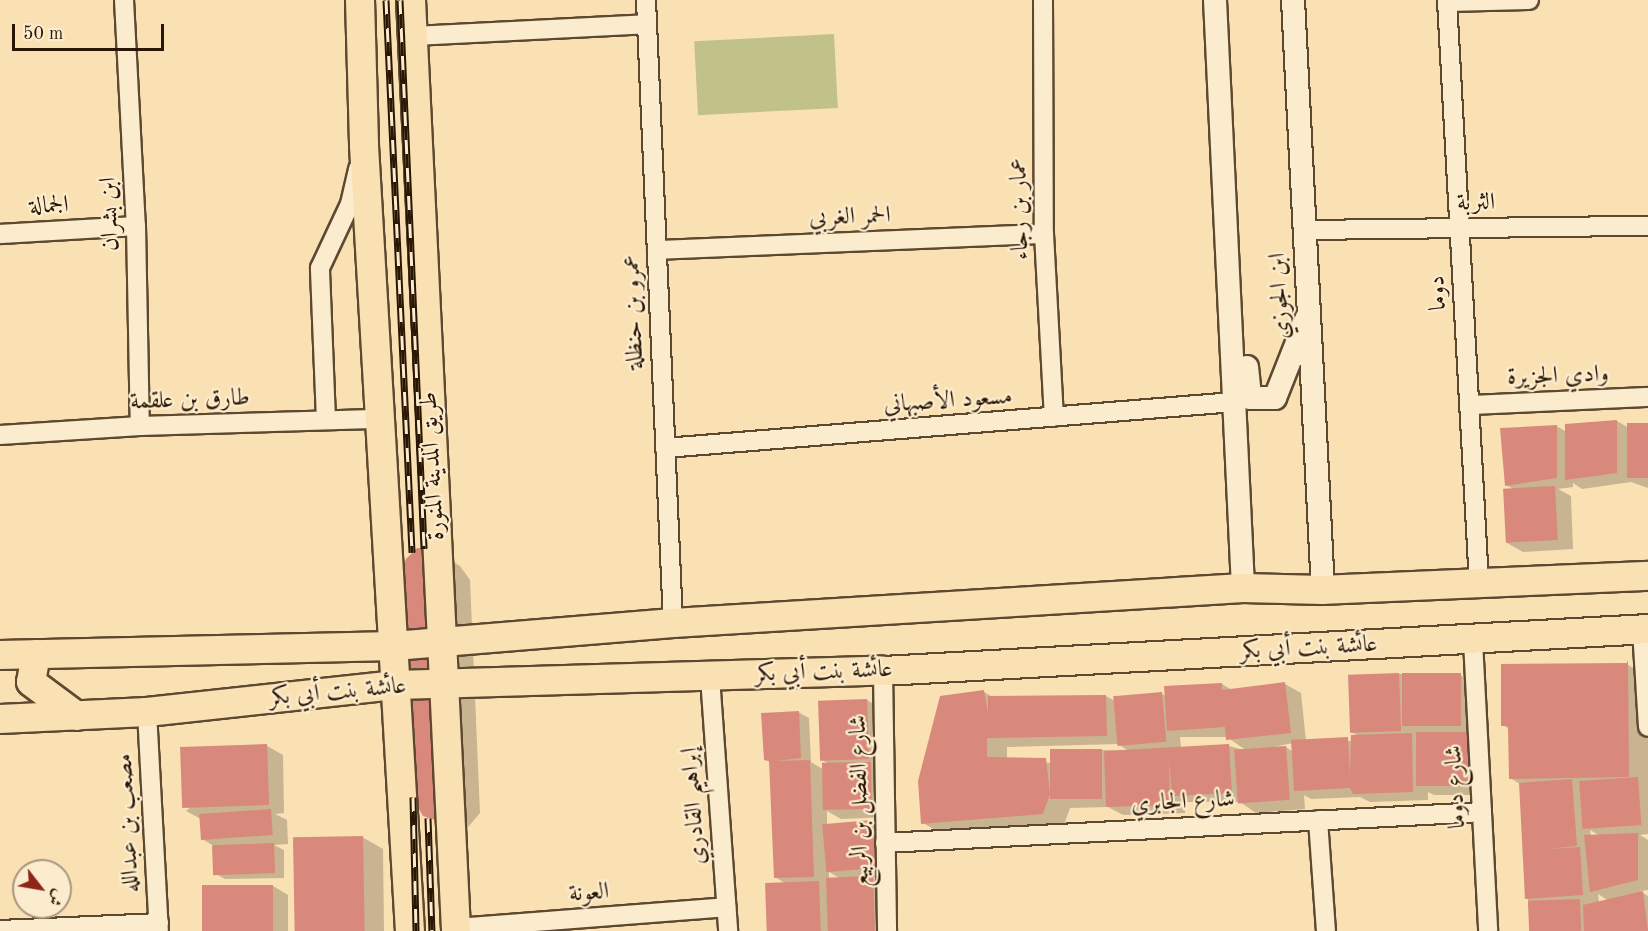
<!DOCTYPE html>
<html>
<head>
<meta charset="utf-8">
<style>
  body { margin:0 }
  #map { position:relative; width:1648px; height:931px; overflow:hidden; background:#fae1b4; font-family:"Old Standard TT",Amiri,serif }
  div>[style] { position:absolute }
  .green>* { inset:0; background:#c1c28a; transform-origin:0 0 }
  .shadow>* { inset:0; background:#0003 }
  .building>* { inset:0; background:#d8897b; transform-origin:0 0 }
  .roads { filter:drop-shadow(2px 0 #5d4931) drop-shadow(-2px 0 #5d4931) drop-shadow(0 2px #5d4931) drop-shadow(0 -2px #5d4931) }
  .minor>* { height:18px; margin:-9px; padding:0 9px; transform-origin:9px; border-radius:9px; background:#fcecce }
  .tertiary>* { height:22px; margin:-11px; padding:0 11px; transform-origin:11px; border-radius:11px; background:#fcecce }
  .primary>* { height:28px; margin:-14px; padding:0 14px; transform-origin:14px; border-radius:14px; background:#fae1b4 }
  .rail>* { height:7px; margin-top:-3.5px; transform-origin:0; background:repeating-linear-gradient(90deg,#fcecce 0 14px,#291605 0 28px); box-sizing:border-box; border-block:2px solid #291605 }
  span { translate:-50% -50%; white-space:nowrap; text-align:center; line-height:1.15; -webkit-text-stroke:4.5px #fcecce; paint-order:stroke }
  .street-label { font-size:24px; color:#291605 }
  .north { position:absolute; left:12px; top:859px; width:60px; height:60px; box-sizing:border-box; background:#fcecce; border:2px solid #a8967e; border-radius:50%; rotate:121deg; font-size:16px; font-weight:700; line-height:24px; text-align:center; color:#291605 }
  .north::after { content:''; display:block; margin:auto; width:21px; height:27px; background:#8f2418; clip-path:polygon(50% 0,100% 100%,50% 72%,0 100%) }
  .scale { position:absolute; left:12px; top:24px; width:152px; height:27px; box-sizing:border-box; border:3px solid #291605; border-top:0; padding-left:8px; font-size:18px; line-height:21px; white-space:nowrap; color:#291605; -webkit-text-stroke:4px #fcecce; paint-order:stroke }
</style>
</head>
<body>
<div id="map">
  <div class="green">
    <i style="left:834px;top:34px;width:74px;height:140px;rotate:87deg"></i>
  </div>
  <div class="shadow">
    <i style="clip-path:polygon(1617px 421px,1629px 428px,1648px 424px,1648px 488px,1631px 482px,1582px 489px,1573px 483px,1573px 487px,1558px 489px,1571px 496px,1573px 549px,1523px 552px,1507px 543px,1515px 490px,1506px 485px,1556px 426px,1567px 432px)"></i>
    <i style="clip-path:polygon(439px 554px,460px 566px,470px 580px,480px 813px,463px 833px,424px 815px)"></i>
    <i style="clip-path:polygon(evenodd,1628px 665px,1648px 676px,1648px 834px,1640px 835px,1648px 840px,1648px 890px,1640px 891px,1648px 896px,1648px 931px,1530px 931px,1520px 784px,1510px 778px,1509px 729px,1503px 725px,1503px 666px,1628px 665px,1590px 830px,1600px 836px,1591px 836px,1590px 830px,1628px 665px,1598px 894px,1609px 901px,1599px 903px,1598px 894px)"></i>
    <i style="clip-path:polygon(evenodd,1399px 674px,1460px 675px,1476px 684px,1484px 795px,1434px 795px,1428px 792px,1428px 800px,1370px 802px,1360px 797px,1311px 799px,1304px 795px,1305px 809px,1256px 813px,1240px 802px,1185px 802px,1185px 813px,1123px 815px,1108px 807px,1070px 808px,1064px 825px,944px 835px,923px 823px,984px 692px,993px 697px,1106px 696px,1115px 701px,1162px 694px,1166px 696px,1222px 684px,1232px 690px,1285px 684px,1301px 693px,1306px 741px,1352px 741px,1359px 736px,1351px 732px,1399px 674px,1180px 737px,1227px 737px,1247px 751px,1229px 746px,1181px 748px,1180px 737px,1399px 674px,1293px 743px,1293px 752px,1286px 747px,1259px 750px,1293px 743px,1399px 674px,1118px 744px,1129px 751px,1102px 750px,1051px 763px,1007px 759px,1007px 747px,1118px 744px)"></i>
    <i style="clip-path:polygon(evenodd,867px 700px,882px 709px,888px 817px,841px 819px,827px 811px,827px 825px,871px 821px,887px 831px,891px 876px,873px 878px,889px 887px,890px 931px,769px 931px,788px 885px,775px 877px,771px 763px,765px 759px,798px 712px,809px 718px,811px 762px,824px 770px,831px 765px,822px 760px,867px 700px,829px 872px,841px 879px,829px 880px,829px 872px)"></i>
    <i style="clip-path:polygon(267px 746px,283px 755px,284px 813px,275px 814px,287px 820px,288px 844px,274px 845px,284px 850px,284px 878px,225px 879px,214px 873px,214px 846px,202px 839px,201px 819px,186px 811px)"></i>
    <i style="clip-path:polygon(362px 837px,383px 849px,384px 931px,296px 931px)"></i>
    <i style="clip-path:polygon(273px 886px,288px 895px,288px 931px,203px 931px)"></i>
  </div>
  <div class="building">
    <i style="clip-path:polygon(1617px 420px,1617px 473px,1565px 480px,1565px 424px)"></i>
    <i style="left:1648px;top:423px;width:55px;height:21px;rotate:90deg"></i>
    <i style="clip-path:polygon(1557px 425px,1557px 478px,1505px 486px,1500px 428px)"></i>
    <i style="left:1555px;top:486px;width:54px;height:52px;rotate:87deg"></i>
    <i style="clip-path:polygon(417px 548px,427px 548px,441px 822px,423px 816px,416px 804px,398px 581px,406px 559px)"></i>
    <i style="clip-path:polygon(1628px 660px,1629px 777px,1509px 779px,1508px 726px,1501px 726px,1501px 664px,1627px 663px)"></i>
    <i style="left:1399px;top:673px;width:58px;height:51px;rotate:88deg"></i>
    <i style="left:1461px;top:673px;width:53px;height:59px;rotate:90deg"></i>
    <i style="clip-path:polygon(1285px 682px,1291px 733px,1226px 740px,1225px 727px,1167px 731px,1164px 686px,1222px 683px,1222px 690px)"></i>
    <i style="clip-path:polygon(984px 690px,988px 713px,988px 696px,1106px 695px,1107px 736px,987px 738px,987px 757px,1046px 758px,1050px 794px,1043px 814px,921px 824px,918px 781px,940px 696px)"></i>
    <i style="left:1162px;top:692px;width:50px;height:49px;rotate:85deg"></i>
    <i style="left:867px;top:699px;width:60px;height:49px;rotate:88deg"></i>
    <i style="clip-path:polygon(799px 711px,801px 758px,775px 761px,810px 760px,814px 877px,774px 878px,769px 761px,764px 760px,761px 713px)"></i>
    <i style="left:1468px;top:732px;width:54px;height:52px;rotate:90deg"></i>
    <i style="clip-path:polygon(1412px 733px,1413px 792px,1353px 794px,1350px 788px,1294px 791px,1291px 740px,1348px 737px,1350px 775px,1351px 735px)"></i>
    <i style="left:267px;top:744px;width:61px;height:87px;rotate:88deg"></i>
    <i style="clip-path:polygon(1229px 744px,1232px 793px,1172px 796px,1169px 759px,1170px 805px,1106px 807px,1104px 751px)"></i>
    <i style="left:1286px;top:746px;width:54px;height:52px;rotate:86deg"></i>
    <i style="left:1050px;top:749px;width:52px;height:50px"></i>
    <i style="left:871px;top:762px;width:47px;height:49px;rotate:89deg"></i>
    <i style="left:1638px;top:777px;width:48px;height:59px;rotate:86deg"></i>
    <i style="clip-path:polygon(1572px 779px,1577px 846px,1547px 849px,1580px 847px,1583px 895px,1525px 899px,1519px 783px)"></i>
    <i style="left:271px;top:809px;width:26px;height:72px;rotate:86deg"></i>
    <i style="left:872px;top:820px;width:48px;height:50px;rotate:85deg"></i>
    <i style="clip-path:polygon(1638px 833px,1638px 880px,1590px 892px,1584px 835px)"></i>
    <i style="left:363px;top:836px;width:95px;height:70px;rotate:89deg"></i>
    <i style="left:274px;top:843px;width:30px;height:62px;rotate:88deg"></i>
    <i style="left:873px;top:876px;width:55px;height:47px;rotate:88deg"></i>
    <i style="left:819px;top:881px;width:50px;height:54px;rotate:88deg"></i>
    <i style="left:202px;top:885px;width:71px;height:46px"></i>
    <i style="clip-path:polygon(1643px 891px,1648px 931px,1584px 931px,1583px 905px)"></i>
    <i style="left:1580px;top:899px;width:32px;height:52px;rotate:88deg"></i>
  </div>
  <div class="roads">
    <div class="minor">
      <i style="left:124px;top:0;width:226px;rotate:87deg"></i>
      <i style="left:136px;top:226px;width:200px;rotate:88.9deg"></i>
      <i style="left:646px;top:0;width:624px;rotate:87.52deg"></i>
      <i style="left:1043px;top:0;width:234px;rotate:89.8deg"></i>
      <i style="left:1044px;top:234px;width:183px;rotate:86.9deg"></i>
      <i style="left:1447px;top:0;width:585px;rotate:86.86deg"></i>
      <i style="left:1447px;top:2px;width:82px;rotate:-1.4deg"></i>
      <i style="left:413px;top:36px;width:234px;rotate:-2.9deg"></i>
      <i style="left:1305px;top:230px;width:343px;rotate:-0.7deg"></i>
      <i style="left:0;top:234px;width:136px;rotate:-3.4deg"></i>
      <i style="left:657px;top:250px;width:387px;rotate:-2.4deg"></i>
      <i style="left:1470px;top:405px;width:178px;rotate:-2.6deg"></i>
      <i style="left:326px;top:420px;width:152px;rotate:-92.3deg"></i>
      <i style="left:320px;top:268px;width:71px;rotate:-64.9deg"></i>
      <i style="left:350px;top:204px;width:36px;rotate:-77deg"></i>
      <i style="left:0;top:435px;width:140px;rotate:-3.7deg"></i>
      <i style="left:140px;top:426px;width:241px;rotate:-1.7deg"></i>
      <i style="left:665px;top:448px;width:571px;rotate:-4.62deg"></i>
      <i style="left:1642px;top:629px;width:98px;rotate:86.5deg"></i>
      <i style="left:1473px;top:641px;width:290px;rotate:87deg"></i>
      <i style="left:883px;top:671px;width:260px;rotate:89.1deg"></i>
      <i style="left:710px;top:677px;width:255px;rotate:85.9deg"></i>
      <i style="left:147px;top:712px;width:219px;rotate:86.9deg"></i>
      <i style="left:1318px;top:820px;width:111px;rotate:85.9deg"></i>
      <i style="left:885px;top:843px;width:598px;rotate:-2.97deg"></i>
      <i style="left:456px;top:928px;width:271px;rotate:-4.4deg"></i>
      <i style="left:0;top:930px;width:159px;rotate:-2.5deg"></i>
    </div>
    <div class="tertiary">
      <i style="left:1215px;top:0;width:589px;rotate:87.27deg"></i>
      <i style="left:1293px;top:0;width:591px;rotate:87.09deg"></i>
      <i style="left:1247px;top:367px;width:31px;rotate:84deg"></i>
      <i style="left:1250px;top:398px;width:25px"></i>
      <i style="left:1275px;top:398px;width:87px;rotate:-68.4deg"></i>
    </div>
    <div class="primary">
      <i style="left:360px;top:0;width:146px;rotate:88.4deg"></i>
      <i style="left:364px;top:146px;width:786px;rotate:86.65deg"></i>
      <i style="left:411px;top:0;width:932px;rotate:87.23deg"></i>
      <i style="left:36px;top:654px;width:28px;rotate:100deg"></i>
      <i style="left:31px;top:682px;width:57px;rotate:36.5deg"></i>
      <i style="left:0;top:655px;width:394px;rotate:-1.3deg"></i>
      <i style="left:394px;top:646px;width:280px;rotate:-4.7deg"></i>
      <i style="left:673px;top:623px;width:571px;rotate:-3.51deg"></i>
      <i style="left:1243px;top:588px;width:80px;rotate:1.4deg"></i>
      <i style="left:1323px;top:590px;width:325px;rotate:-2.5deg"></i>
      <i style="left:0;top:719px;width:147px;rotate:-2.7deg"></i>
      <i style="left:147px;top:712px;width:251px;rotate:-6.2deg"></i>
      <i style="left:397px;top:685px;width:486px;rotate:-1.7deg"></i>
      <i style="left:883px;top:671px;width:766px;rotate:-3.14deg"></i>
    </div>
  </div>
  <div class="rail">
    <i style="left:386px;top:0;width:553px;rotate:87.3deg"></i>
    <i style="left:400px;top:0;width:549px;rotate:87.49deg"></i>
    <i style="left:413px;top:797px;width:134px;rotate:88.7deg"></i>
    <i style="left:428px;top:818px;width:113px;rotate:88deg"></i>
  </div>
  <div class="street-label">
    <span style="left:1476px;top:204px;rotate:-1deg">الثربة</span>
    <span style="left:49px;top:207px;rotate:-3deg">الجمالة</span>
    <span style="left:1021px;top:209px;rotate:-91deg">عمار بن رجاء</span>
    <span style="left:111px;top:214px;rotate:-92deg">ابن بشران</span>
    <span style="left:850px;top:218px;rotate:-2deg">الحمر الغربي</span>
    <span style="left:1439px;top:293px;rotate:-93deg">دوما</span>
    <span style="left:1281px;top:296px;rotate:-93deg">ابن الجوزي</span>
    <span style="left:635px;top:312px;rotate:-92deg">عمرو بن حنظلة</span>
    <span style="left:1558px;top:377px;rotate:-2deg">وادي الجزيرة</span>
    <span style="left:190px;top:401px;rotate:-2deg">طارق بن علقمة</span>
    <span style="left:948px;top:402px;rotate:-4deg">مسعود الأصبهاني</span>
    <span style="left:434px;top:466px;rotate:-93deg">طريق المدينة المنورة</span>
    <span style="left:1309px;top:649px;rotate:-3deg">عائشة بنت أبي بكر</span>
    <span style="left:824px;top:673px;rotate:-2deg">عائشة بنت أبي بكر</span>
    <span style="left:338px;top:693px;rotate:-5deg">عائشة بنت أبي بكر</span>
    <span style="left:1457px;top:787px;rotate:-93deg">شارع دوما</span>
    <span style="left:861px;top:801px;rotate:-91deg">شارع الفضل بن الربيع</span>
    <span style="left:1183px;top:803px;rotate:-3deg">شارع الجابري</span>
    <span style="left:695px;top:806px;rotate:-94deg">إبراهيم القادري</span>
    <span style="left:129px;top:823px;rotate:-93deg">مصعب بن عبدالله</span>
    <span style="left:589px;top:894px;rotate:-4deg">العونة</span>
  </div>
  <div class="north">ش</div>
  <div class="scale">50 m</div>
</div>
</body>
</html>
